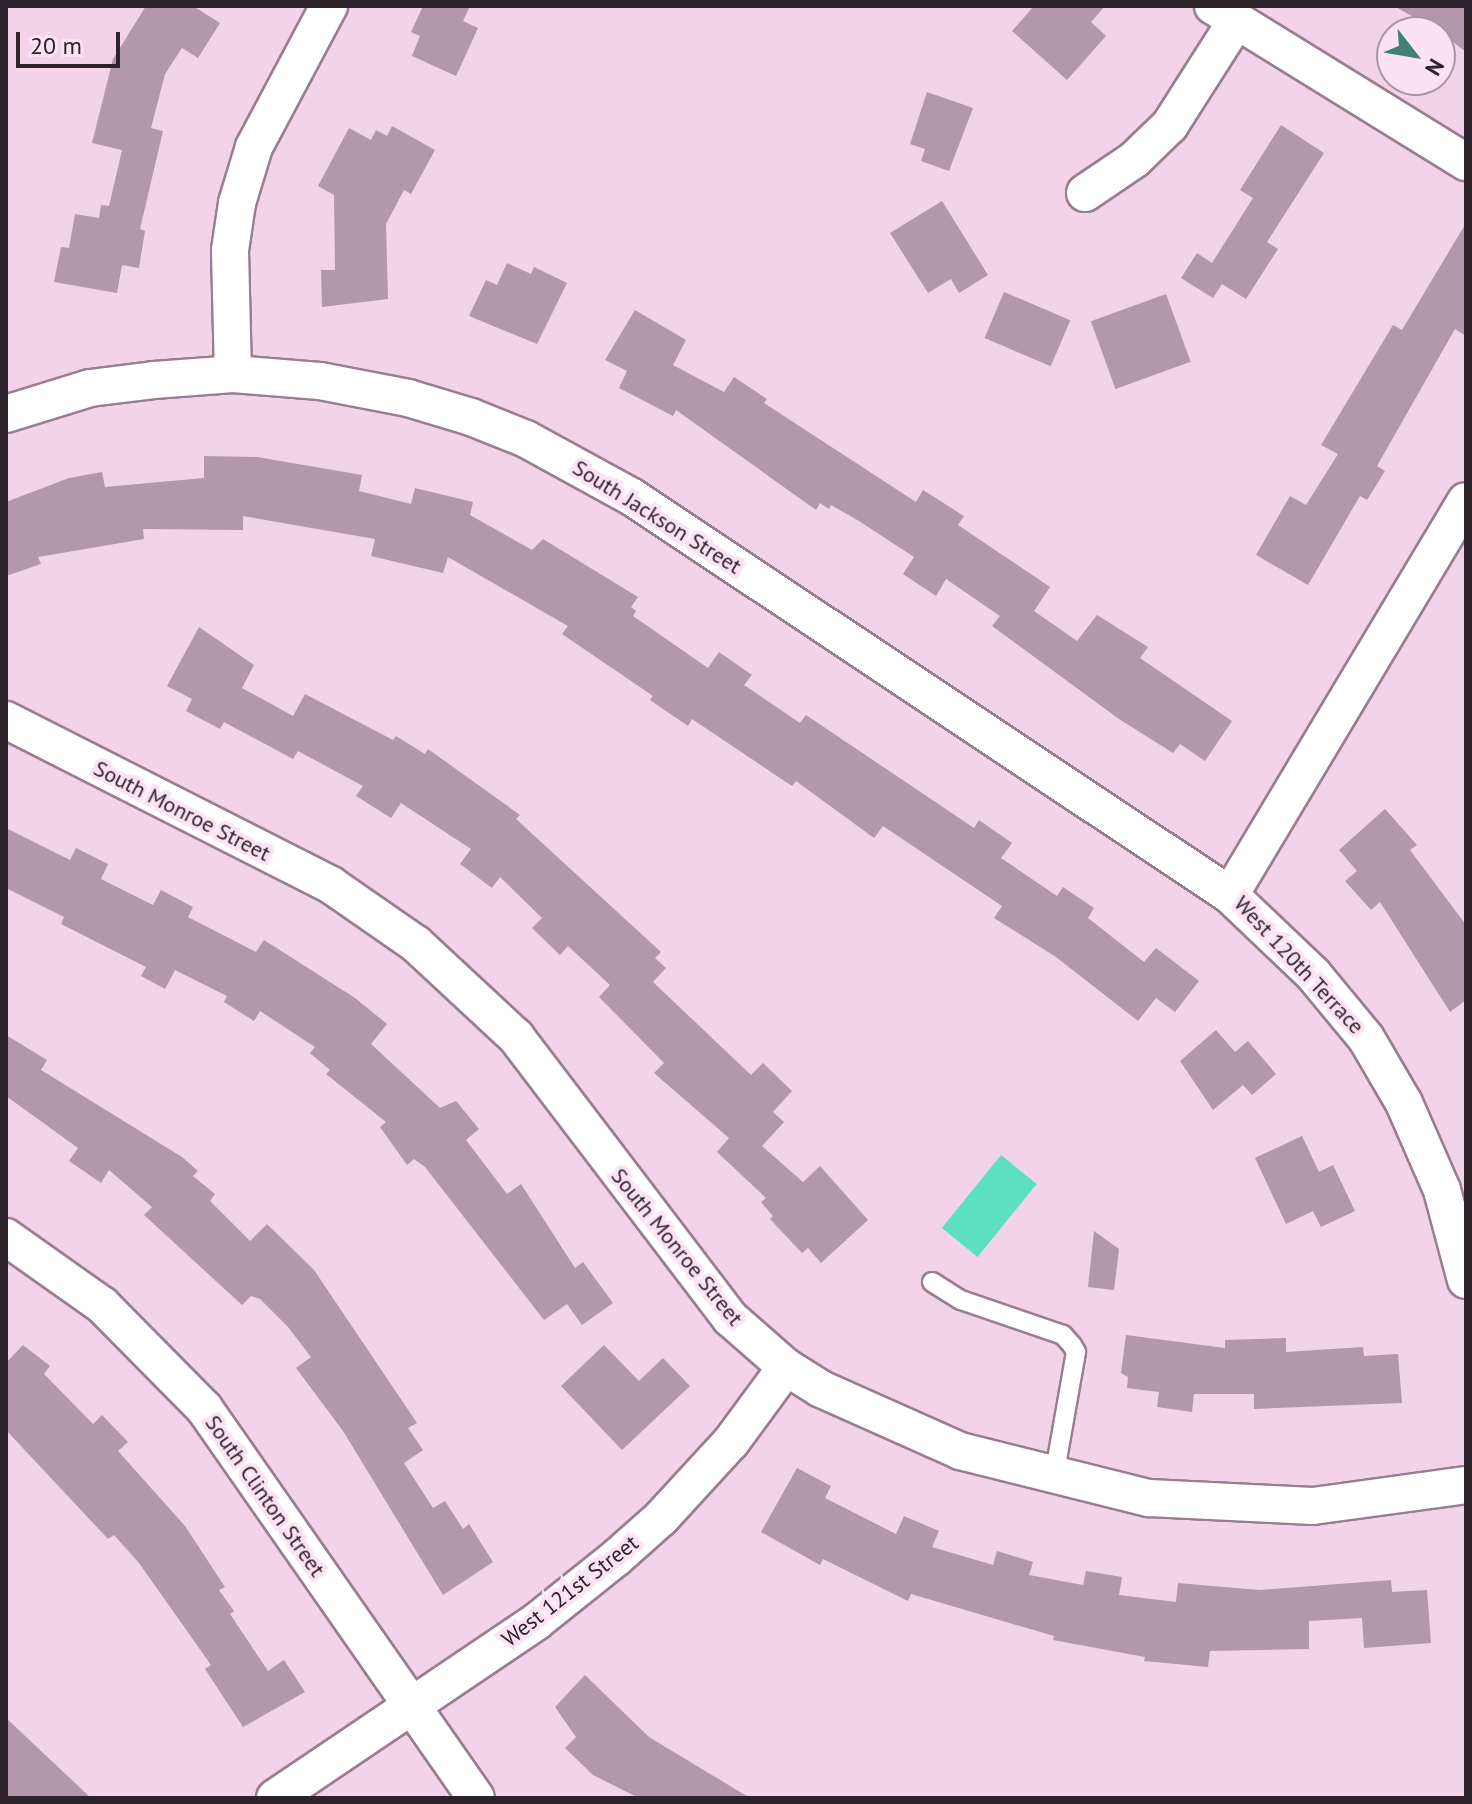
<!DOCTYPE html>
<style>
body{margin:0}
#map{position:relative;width:1472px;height:1804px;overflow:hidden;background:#f2d3e9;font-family:"PT Sans",sans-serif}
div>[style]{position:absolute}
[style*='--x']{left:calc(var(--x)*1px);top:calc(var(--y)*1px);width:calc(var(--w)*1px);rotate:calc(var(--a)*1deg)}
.water>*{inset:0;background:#5de0c1;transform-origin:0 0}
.building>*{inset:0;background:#b397ab;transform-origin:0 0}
.roads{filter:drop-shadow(2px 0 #997d91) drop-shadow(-2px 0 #997d91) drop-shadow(0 2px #997d91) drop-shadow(0 -2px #997d91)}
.lane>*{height:18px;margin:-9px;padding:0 9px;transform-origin:9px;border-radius:9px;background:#fff}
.street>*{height:36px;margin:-18px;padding:0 18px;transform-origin:18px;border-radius:18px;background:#fff}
span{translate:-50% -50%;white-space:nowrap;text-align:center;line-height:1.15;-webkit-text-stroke:8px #fce3f4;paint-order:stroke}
.street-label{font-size:22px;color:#2d222a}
.frame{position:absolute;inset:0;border:8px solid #2d222a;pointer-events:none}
.north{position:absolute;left:1376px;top:16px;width:80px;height:80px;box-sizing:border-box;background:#fce3f4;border:2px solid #a996a3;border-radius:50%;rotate:121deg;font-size:22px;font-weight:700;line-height:32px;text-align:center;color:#2d222a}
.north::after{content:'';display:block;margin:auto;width:28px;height:36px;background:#408170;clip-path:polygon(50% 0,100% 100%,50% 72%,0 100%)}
.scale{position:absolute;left:16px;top:32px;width:104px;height:36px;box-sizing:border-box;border:4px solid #2d222a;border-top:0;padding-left:10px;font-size:24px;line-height:28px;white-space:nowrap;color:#2d222a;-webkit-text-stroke:6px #fce3f4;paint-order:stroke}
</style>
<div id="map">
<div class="water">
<i style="left:1001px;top:1155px;width:46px;height:94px;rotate:39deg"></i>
</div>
<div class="building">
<i style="clip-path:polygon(146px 6px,193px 6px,220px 23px,198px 58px,182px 48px,165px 74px,151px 128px,163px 131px,140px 229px,145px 231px,139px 268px,122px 265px,117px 293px,54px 282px,61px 247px,69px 248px,75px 214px,99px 218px,101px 205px,109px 206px,122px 150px,92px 143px,113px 59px)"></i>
<i style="clip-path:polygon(423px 6px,470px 6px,463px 21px,478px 28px,456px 76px,412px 56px,420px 36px,411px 32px)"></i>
<i style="clip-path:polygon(1034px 6px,1105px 6px,1091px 22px,1106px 36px,1067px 80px,1012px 31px)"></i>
<i style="clip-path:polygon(1394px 6px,1466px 6px,1466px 52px,1440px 32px)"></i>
<i style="clip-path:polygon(927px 92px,973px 108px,949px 171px,921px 161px,925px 149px,910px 144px)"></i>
<i style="clip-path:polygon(1281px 125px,1324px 153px,1267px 242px,1278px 249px,1246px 299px,1222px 284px,1213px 298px,1181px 278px,1197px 253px,1212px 263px,1253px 198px,1240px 190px)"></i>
<i style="clip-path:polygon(392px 126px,435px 150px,411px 194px,404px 190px,386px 224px,388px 299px,322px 307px,321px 270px,335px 270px,334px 195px,318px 186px,349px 128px,371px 140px,376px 130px,387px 136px)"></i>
<i style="clip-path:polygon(942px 201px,988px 275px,959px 293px,951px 279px,928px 293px,890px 233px)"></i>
<i style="clip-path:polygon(1466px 223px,1466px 336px,1455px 329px,1377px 466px,1385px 471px,1367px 500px,1360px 496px,1308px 585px,1256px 555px,1290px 496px,1306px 505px,1338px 454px,1321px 445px,1393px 325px,1402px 330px)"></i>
<i style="clip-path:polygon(507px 263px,531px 274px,534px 267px,567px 283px,537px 344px,469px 316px,486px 280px,497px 285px)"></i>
<i style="left:1004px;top:292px;width:72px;height:50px;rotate:23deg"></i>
<i style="left:1166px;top:294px;width:72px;height:80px;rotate:70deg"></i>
<i style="clip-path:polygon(635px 310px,686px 340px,673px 365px,724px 392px,734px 377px,767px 399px,764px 403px,916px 502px,923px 490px,964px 516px,958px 525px,1050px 587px,1034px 611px,1077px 641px,1097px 615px,1148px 647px,1140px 658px,1232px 721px,1205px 761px,1180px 744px,1173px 753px,1119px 719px,992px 626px,1000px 616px,946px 579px,936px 596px,903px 574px,914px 557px,859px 521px,831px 505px,829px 509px,820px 503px,816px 510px,676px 410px,673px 416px,619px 388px,627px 371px,605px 360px)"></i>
<i style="clip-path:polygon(204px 456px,257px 457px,362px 475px,359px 491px,411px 504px,415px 488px,473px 502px,470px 515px,532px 550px,543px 539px,638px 597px,631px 607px,636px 611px,633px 616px,708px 668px,719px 652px,752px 675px,744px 685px,800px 723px,806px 715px,974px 828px,979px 820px,1012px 843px,1001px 858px,1057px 896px,1063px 887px,1094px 908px,1088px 918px,1144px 962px,1156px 948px,1199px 981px,1175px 1012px,1156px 998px,1138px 1021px,1056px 957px,994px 918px,1002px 906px,883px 826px,874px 838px,796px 781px,792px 786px,692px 719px,688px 726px,650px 700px,653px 696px,562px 634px,568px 626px,448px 557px,443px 573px,371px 556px,375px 539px,243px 516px,243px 530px,143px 529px,144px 539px,38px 557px,41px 564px,6px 576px,6px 502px,69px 478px,102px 472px,105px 487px,204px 478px)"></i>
<i style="clip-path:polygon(199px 627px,254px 665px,242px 688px,293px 716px,305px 694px,393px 740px,396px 736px,425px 754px,428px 749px,520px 815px,516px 819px,661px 952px,655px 958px,666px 968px,653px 982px,751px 1075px,763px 1063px,792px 1091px,773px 1112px,784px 1122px,762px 1146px,803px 1182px,820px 1166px,868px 1220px,821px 1263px,808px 1248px,802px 1253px,770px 1219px,773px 1216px,761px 1202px,766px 1198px,717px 1152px,729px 1138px,654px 1073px,664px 1063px,599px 997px,610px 985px,568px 946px,560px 955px,532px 928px,542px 918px,500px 877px,492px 888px,460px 864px,471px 849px,401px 803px,391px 818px,356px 796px,363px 786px,298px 751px,293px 759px,224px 722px,220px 729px,186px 711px,192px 699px,167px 686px)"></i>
<i style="clip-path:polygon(1385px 809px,1417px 845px,1410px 850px,1466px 925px,1466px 1000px,1450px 1012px,1380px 902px,1371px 910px,1345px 881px,1357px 871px,1339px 850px)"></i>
<i style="clip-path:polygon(6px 828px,70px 860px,76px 848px,108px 864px,101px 879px,153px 905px,161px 890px,193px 907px,188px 917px,256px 952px,264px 940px,355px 998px,387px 1024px,371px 1044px,440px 1108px,456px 1101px,479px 1129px,466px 1140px,507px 1194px,521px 1184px,575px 1268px,583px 1262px,613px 1303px,582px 1325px,567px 1304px,544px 1320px,425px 1167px,414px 1159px,407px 1165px,380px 1127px,386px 1122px,326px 1074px,330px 1070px,310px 1053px,315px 1047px,260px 1011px,254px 1021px,224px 1002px,227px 996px,175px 970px,165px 989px,141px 976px,146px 967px,61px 924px,64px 917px,6px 888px)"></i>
<i style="clip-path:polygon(1216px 1030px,1235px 1052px,1248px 1041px,1276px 1074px,1252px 1095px,1243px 1085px,1213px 1110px,1180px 1061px)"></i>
<i style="clip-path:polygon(6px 1035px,47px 1060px,41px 1070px,182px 1157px,198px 1171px,193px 1176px,215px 1194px,210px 1201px,250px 1241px,267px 1224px,314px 1270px,417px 1423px,408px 1428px,423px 1450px,404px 1463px,433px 1508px,445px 1501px,463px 1529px,469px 1524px,493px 1562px,443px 1595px,343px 1431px,296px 1368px,311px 1357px,288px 1327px,260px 1299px,251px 1296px,242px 1305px,144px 1215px,152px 1207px,109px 1170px,101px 1183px,69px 1161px,78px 1148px,6px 1096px)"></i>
<i style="clip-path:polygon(1302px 1136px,1319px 1172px,1333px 1165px,1355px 1211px,1321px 1227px,1313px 1211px,1286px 1224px,1255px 1158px)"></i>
<i style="clip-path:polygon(1094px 1231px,1119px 1249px,1114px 1290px,1088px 1287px)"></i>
<i style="clip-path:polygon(1126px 1335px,1225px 1348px,1225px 1340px,1286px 1338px,1286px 1352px,1363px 1347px,1364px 1356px,1398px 1354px,1402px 1403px,1254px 1409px,1254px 1394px,1194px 1394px,1192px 1412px,1157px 1407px,1159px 1392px,1127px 1388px,1128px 1377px,1121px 1373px)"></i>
<i style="clip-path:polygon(23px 1345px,50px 1366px,44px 1374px,93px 1424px,102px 1415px,128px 1442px,118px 1451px,185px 1526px,225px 1587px,219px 1590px,234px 1611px,230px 1614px,268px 1671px,284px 1660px,305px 1692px,243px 1727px,205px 1669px,211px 1665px,139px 1563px,114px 1535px,108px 1539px,6px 1430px,6px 1363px)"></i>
<i style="clip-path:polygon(604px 1345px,639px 1381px,663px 1358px,690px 1386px,622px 1450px,561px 1386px)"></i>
<i style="clip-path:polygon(797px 1468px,831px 1486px,825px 1498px,896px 1534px,904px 1516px,939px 1531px,932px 1547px,993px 1565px,997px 1551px,1033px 1562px,1029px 1575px,1083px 1585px,1086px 1571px,1122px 1577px,1119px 1595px,1176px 1602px,1178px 1583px,1259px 1590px,1391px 1580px,1392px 1592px,1427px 1590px,1431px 1643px,1364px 1648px,1362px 1618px,1309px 1621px,1309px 1649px,1210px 1651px,1208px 1667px,1144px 1661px,1145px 1657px,1053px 1640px,1054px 1636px,911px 1594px,908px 1601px,823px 1559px,820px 1565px,761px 1532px)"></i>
<i style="clip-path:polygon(585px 1675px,649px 1737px,750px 1798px,639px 1798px,593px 1775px,565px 1748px,576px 1737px,555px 1707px)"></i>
<i style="clip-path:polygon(6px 1718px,91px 1798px,6px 1798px)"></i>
</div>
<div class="roads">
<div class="lane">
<i style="--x:932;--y:1282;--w:34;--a:32"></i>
<i style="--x:961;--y:1300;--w:108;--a:18.9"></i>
<i style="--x:1063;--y:1335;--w:13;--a:48"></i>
<i style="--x:1072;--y:1345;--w:8;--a:60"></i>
<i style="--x:1076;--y:1352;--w:127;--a:100"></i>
</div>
<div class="street">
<i style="--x:1213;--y:6;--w:297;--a:31.7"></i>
<i style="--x:1085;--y:193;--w:60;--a:-34.2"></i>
<i style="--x:1135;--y:159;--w:49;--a:-44.2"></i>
<i style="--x:1170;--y:125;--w:121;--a:-57.5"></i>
<i style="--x:233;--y:374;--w:124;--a:-91.4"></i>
<i style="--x:230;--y:250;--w:48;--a:-81.5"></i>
<i style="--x:237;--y:203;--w:59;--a:-73.1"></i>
<i style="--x:254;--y:147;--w:160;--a:-62"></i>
<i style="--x:6;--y:414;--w:88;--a:-17.2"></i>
<i style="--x:90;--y:388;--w:64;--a:-7.1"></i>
<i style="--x:154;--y:380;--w:79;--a:-4.3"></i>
<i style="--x:233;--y:374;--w:87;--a:4.6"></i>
<i style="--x:320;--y:381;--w:90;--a:10.9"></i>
<i style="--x:408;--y:398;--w:66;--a:16.8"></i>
<i style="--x:471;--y:417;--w:59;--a:21.8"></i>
<i style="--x:526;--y:439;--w:121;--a:28.7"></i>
<i style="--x:632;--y:497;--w:718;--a:33.65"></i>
<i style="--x:1230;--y:895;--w:115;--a:43.6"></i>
<i style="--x:1313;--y:974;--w:83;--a:50.4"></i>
<i style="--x:1366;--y:1038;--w:75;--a:59.7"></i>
<i style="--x:1404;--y:1103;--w:95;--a:66.4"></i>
<i style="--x:1442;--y:1190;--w:93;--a:75.1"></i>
<i style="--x:6;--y:720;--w:364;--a:26.9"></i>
<i style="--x:331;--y:885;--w:103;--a:34.8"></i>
<i style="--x:416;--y:944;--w:137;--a:42.9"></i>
<i style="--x:516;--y:1037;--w:353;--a:52.7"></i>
<i style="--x:730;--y:1318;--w:74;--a:41.2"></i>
<i style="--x:786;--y:1367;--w:41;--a:32.2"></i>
<i style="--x:821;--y:1389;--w:152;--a:24"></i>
<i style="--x:960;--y:1451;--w:195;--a:14"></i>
<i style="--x:1149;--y:1498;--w:164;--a:2.8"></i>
<i style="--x:1313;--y:1506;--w:154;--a:-7.8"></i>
<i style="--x:1230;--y:895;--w:459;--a:-59.1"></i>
<i style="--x:6;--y:1237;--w:118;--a:35.3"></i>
<i style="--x:102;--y:1305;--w:145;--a:45.3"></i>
<i style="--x:204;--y:1408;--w:475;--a:55.1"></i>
<i style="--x:275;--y:1798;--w:316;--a:-34"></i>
<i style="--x:537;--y:1621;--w:101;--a:-38.6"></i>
<i style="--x:616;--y:1558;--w:60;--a:-41.6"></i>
<i style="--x:661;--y:1518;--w:103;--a:-47.4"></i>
<i style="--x:731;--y:1442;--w:93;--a:-53.7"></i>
</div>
</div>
<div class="street-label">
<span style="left:657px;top:517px;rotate:32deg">South Jackson Street</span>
<span style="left:182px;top:811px;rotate:27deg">South Monroe Street</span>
<span style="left:1299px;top:965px;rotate:47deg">West 120th Terrace</span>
<span style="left:677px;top:1247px;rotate:51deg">South Monroe Street</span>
<span style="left:265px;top:1496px;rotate:55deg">South Clinton Street</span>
<span style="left:570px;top:1591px;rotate:-38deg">West 121st Street</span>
</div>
<div class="frame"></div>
<div class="north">N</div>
<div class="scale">20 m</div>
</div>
